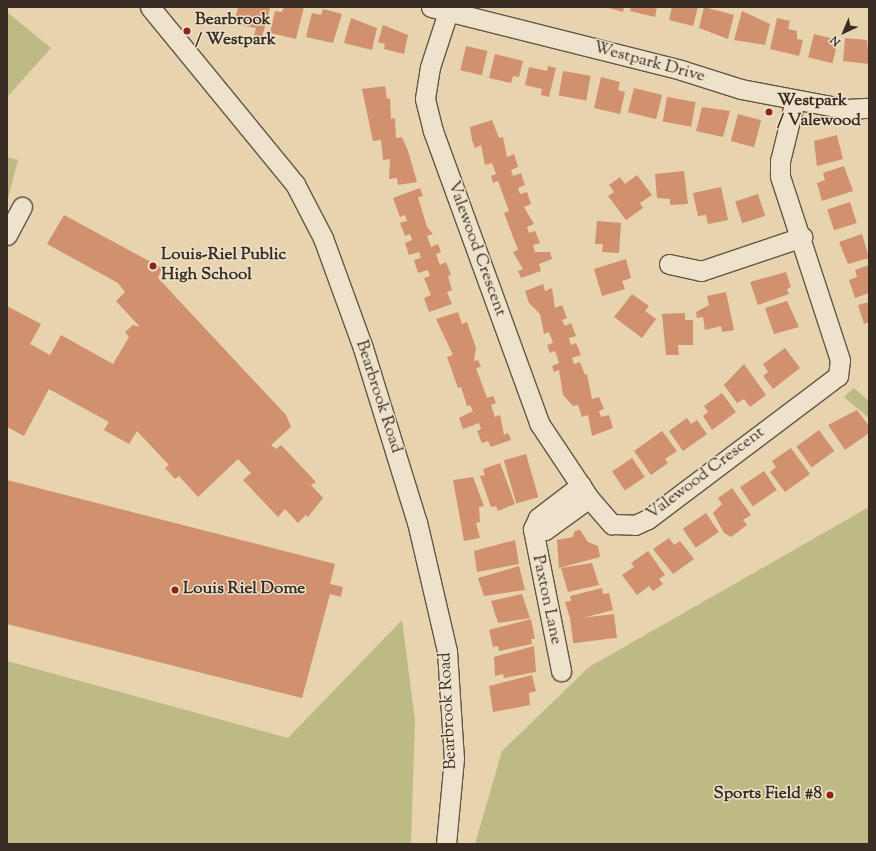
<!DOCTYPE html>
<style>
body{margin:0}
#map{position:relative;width:876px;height:851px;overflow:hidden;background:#e7d3ae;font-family:"Sorts Mill Goudy",serif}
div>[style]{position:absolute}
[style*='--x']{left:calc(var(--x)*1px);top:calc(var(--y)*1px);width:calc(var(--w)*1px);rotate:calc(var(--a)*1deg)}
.green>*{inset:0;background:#bdba85}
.building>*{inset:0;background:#d1906e;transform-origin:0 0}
.roads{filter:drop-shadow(1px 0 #645646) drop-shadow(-1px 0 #645646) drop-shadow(0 1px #645646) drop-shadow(0 -1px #645646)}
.minor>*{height:19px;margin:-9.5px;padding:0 9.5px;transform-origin:9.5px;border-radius:9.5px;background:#efe2ca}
.dots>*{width:11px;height:11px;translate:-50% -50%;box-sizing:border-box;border:2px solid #efe2ca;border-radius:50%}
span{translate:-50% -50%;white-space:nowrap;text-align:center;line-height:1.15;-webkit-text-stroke:3px #efe2ca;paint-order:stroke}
.poi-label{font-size:17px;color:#392c23;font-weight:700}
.left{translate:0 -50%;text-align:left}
.right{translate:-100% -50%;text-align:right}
.street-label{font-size:17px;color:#392c23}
.frame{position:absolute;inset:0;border:8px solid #392c23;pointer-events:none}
.north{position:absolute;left:824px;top:12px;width:40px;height:40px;-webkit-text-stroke:3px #efe2ca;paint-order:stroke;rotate:224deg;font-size:11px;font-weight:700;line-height:16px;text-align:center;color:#392c23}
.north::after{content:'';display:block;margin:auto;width:14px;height:18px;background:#392c23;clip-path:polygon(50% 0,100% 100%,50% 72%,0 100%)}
</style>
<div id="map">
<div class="green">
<i style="clip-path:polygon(7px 12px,51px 48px,8px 96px,7px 96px)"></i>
<i style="clip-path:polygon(7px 157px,18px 160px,7px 202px)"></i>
<i style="clip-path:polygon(854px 388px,869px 401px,869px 418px,844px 397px)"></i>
<i style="clip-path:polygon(869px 507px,869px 844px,475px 844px,502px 751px,589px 667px)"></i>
<i style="clip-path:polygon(402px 620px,415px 720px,411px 844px,7px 844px,7px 661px,288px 738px)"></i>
</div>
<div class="building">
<i style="clip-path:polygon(238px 7px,270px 8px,262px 37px,254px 35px,256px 28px,234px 24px)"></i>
<i style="clip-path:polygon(284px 7px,304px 7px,296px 39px,270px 33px,275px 11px,282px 12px)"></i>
<i style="clip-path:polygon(605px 7px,624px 7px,623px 12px)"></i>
<i style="clip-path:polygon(631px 7px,657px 7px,655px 17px,630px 11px)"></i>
<i style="clip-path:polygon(672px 7px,698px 7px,693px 26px,669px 20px)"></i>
<i style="clip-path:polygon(704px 7px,734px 15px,728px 39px,699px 28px)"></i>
<i style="clip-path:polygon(323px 9px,342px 14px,333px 43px,306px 37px,312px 13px,321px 15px)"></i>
<i style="clip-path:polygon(742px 11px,770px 24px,765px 45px,734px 40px)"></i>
<i style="clip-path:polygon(351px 18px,377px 28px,372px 50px,344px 43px)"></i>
<i style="clip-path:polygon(777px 18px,790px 21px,788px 29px,797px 31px,797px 39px,803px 40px,799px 56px,770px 49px)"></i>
<i style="clip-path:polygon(383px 25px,408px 35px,404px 54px,384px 49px,385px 44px,378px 42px)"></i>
<i style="left:814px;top:34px;width:25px;height:24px;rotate:14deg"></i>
<i style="clip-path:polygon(845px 38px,867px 40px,869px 64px,843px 61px)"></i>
<i style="left:466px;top:46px;width:22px;height:25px;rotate:13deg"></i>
<i style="clip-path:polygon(495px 54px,523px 61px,519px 77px,513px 76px,511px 83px,489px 78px)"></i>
<i style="clip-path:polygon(548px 66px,556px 68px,549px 97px,541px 95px,542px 89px,525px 85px,529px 67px,547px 71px)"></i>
<i style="left:563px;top:71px;width:28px;height:25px;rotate:10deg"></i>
<i style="clip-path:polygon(601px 77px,620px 82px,618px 90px,625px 92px,620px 114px,594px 108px)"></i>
<i style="clip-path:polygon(385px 86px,387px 99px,390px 98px,391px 119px,395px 118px,396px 138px,402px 137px,408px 151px,417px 182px,398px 185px,397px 178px,389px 179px,390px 159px,383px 160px,381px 140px,373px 141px,362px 89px)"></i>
<i style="left:634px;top:88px;width:29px;height:25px;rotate:14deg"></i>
<i style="left:667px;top:97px;width:29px;height:25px;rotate:10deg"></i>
<i style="clip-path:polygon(702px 107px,730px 111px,723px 137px,696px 131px)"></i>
<i style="left:738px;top:114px;width:24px;height:28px;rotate:15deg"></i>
<i style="clip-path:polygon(492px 120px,499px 138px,503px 137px,507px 157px,514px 154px,518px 167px,511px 170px,513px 176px,521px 173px,525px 185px,518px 188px,520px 194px,527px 192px,531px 204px,524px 207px,534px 224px,527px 227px,529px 233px,535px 231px,540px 243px,533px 245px,535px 252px,550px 252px,552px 259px,539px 264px,541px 271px,521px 278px,518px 271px,523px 269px,513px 252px,518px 250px,504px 213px,509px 211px,498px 181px,493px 183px,491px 176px,496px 174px,492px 163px,485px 165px,481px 145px,475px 148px,472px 140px,470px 127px)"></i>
<i style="clip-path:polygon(837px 135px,843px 159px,817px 166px,814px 141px)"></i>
<i style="clip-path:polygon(844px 166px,853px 191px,822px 201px,817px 183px,825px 180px,823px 173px)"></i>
<i style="clip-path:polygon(684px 171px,688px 204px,670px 205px,670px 199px,657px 198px,655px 174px)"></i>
<i style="clip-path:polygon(637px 175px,652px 195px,640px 203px,643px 208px,626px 220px,608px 196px,614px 192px,609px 185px,620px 177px,625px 184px)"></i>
<i style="clip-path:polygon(721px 187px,728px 220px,708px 224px,706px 215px,698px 216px,693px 193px)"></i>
<i style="clip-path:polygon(420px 188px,423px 196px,418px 197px,427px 227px,433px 234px,427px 236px,431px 247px,438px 244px,441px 252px,436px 254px,440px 265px,446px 262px,451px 275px,448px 276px,452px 290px,447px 292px,452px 304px,429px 312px,424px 298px,431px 295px,424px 278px,430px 276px,428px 270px,418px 273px,414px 260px,421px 258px,419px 252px,409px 255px,405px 243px,412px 240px,410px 234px,405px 236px,400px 223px,407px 221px,405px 215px,400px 217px,393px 198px)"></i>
<i style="left:758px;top:194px;width:23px;height:24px;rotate:72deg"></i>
<i style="left:850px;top:202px;width:22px;height:24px;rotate:72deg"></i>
<i style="clip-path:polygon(64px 215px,162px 268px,158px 278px,286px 415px,291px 427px,271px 445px,276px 449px,281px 445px,316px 482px,311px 485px,323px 498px,308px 517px,306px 515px,298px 523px,285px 509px,278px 517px,243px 480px,251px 473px,238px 459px,198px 497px,179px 476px,175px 479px,165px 468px,169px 465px,137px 431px,129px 444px,104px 430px,109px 422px,49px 389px,24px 436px,7px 427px,7px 306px,41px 324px,30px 344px,50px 355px,61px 335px,113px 364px,129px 337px,125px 332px,133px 325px,140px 327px,116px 301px,125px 292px,118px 283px,47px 244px)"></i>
<i style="clip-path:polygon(597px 221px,621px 223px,619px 253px,602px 252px,603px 244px,595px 244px)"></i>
<i style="clip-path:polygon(862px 234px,869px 258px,848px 264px,839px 242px)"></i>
<i style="clip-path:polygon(626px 259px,631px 278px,622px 281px,625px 289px,602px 296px,594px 269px)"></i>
<i style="clip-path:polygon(869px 265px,869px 293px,855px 298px,849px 280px,857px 277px,855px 270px)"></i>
<i style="clip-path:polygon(786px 272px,791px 287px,787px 289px,789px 294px,758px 305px,750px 282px)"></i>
<i style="clip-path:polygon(543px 284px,545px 291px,552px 288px,555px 308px,562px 305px,567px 318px,562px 320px,565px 326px,571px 323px,576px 336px,569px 338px,571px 345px,576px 343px,581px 355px,572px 358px,574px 364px,580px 362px,585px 375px,587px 374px,592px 399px,599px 397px,604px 409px,599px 411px,601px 417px,609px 415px,613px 428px,592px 436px,588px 415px,582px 417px,578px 405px,573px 406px,563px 395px,559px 370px,554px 372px,552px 366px,559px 363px,555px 351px,550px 353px,547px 345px,553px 343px,549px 332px,544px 334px,540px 314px,529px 303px,525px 291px)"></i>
<i style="clip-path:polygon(726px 292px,734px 330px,722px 332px,721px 326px,705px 330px,703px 317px,697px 318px,696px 312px,709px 305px,707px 296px)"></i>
<i style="clip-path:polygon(632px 294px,649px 306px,645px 311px,656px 319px,642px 338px,614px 317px)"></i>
<i style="clip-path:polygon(787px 301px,799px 327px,774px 334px,765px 308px)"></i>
<i style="clip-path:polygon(869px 302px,869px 322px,864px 324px,858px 305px)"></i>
<i style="clip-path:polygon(458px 312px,462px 324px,467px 322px,476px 348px,474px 361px,478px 360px,481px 367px,476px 368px,487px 398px,493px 396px,496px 403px,491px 405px,495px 417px,500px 415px,504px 435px,508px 433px,511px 440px,491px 447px,488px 441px,482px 443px,477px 431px,481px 429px,479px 423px,463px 429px,459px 418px,473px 411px,470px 405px,467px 406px,461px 387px,458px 388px,447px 357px,453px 355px,436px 319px)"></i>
<i style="clip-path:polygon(685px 313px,685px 320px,693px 320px,693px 345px,678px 345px,679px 355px,666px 355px,662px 314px)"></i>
<i style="clip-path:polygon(785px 348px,800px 368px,773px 389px,763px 376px,768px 372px,763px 364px)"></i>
<i style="clip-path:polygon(744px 364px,766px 395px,750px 407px,744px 399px,737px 403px,724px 385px)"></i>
<i style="clip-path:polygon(722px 393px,736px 412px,712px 430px,703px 416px,708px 412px,704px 406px)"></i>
<i style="clip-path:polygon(857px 410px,869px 426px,869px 433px,845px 450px,828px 425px)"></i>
<i style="clip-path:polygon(687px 418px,691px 424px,697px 420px,707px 434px,683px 451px,669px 431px)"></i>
<i style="left:819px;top:430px;width:26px;height:28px;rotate:54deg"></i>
<i style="clip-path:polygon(662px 431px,677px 451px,665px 459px,668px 463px,651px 475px,634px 451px)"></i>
<i style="clip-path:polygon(791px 448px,810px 474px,785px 492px,770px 472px,776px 467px,772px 461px)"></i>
<i style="left:526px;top:454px;width:45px;height:23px;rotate:74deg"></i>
<i style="left:632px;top:458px;width:23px;height:24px;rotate:56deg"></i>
<i style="clip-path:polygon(500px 463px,515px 504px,498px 511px,496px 506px,491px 507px,480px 476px,485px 475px,483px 469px)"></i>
<i style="left:764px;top:471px;width:23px;height:29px;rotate:56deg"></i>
<i style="clip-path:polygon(473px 477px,484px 506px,479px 507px,480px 522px,476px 523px,480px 538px,464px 541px,453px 480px)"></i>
<i style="clip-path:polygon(7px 480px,335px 564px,330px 584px,343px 587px,341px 597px,330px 594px,302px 698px,7px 624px)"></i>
<i style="clip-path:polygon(732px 488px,751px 515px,743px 520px,747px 525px,731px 537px,724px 533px,713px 513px,722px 504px,718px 498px)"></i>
<i style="left:706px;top:513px;width:23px;height:28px;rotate:56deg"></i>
<i style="clip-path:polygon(580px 530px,588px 542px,598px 546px,600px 557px,559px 568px,557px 540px,573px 537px,575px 531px)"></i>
<i style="clip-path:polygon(669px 538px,674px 545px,680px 541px,694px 559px,673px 574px,653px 549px)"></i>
<i style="clip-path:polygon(515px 540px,519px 564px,477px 572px,474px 551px)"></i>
<i style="clip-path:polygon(648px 551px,665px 575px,659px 579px,663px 584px,653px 591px,649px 586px,637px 595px,622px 575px,634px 567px,631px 563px)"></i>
<i style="clip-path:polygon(592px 563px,599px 585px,568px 592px,561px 568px)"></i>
<i style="clip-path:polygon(519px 566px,525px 590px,484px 596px,478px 578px)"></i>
<i style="clip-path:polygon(602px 588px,603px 594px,609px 593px,613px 610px,571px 621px,565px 602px,571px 601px,570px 596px)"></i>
<i style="clip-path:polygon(522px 594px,530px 618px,498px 623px,491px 601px)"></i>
<i style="left:614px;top:614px;width:24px;height:44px;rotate:83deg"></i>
<i style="clip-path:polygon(531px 619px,535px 639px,531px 639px,532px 644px,499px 651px,498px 646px,493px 647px,489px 630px)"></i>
<i style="clip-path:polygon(534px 646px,536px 672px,504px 678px,503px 674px,495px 676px,494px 657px)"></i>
<i style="clip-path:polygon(532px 675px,536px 691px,529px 693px,530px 705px,493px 712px,489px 686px)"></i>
</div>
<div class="roads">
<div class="minor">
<i style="--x:150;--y:7;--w:229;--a:50.7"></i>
<i style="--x:295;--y:184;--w:61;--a:62.6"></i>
<i style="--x:323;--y:238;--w:117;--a:70"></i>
<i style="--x:363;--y:348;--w:182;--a:72.8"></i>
<i style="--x:417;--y:522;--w:132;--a:76.9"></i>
<i style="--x:447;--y:651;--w:107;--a:86.3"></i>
<i style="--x:454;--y:758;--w:86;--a:95.3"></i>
<i style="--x:431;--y:7;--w:258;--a:14.1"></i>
<i style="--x:681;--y:70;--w:63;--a:17.6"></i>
<i style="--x:741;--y:89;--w:108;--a:10.7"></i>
<i style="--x:847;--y:109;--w:22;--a:-3"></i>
<i style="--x:448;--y:12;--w:58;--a:108.1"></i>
<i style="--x:430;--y:67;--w:32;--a:99"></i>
<i style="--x:425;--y:99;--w:33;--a:76"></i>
<i style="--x:433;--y:131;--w:311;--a:70"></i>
<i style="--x:539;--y:423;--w:90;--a:56.3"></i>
<i style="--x:589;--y:498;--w:35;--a:49"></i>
<i style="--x:612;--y:524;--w:23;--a:2"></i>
<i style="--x:635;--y:525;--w:14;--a:-25"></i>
<i style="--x:648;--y:519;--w:238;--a:-37"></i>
<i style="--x:838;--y:376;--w:16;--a:-83"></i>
<i style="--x:840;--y:360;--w:194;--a:-108.1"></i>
<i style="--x:780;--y:176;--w:15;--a:-90"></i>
<i style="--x:780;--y:161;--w:63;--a:-76.2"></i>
<i style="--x:7;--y:235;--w:32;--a:-62"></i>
<i style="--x:669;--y:264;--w:33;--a:12"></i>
<i style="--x:701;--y:271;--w:107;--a:-18.6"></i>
<i style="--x:581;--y:485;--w:54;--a:142.5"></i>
<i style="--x:538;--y:518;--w:12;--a:114"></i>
<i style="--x:533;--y:529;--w:12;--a:5"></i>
<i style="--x:545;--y:530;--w:54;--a:-36"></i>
<i style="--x:533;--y:529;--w:145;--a:78.8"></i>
</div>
</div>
<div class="dots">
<i style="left:187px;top:31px;background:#8f2418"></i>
<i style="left:769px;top:112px;background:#8f2418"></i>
<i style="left:153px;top:266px;background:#8f2418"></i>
<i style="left:175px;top:590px;background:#8f2418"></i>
<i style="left:830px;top:795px;background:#8f2418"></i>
</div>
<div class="poi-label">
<span class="left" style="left:195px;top:31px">Bearbrook<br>/ Westpark</span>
<span class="left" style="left:777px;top:112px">Westpark<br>/ Valewood</span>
<span class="left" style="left:161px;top:266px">Louis-Riel Public<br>High School</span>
<span class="left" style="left:183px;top:590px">Louis Riel Dome</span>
<span class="right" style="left:822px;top:795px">Sports Field #8</span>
</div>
<div class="street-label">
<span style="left:649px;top:63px;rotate:15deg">Westpark Drive</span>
<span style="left:476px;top:249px;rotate:70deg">Valewood Crescent</span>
<span style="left:378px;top:397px;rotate:72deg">Bearbrook Road</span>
<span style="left:706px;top:474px;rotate:-37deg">Valewood Crescent</span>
<span style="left:546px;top:600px;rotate:78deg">Paxton Lane</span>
<span style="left:449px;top:711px;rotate:-93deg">Bearbrook Road</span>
</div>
<div class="frame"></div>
<div class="north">N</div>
</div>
